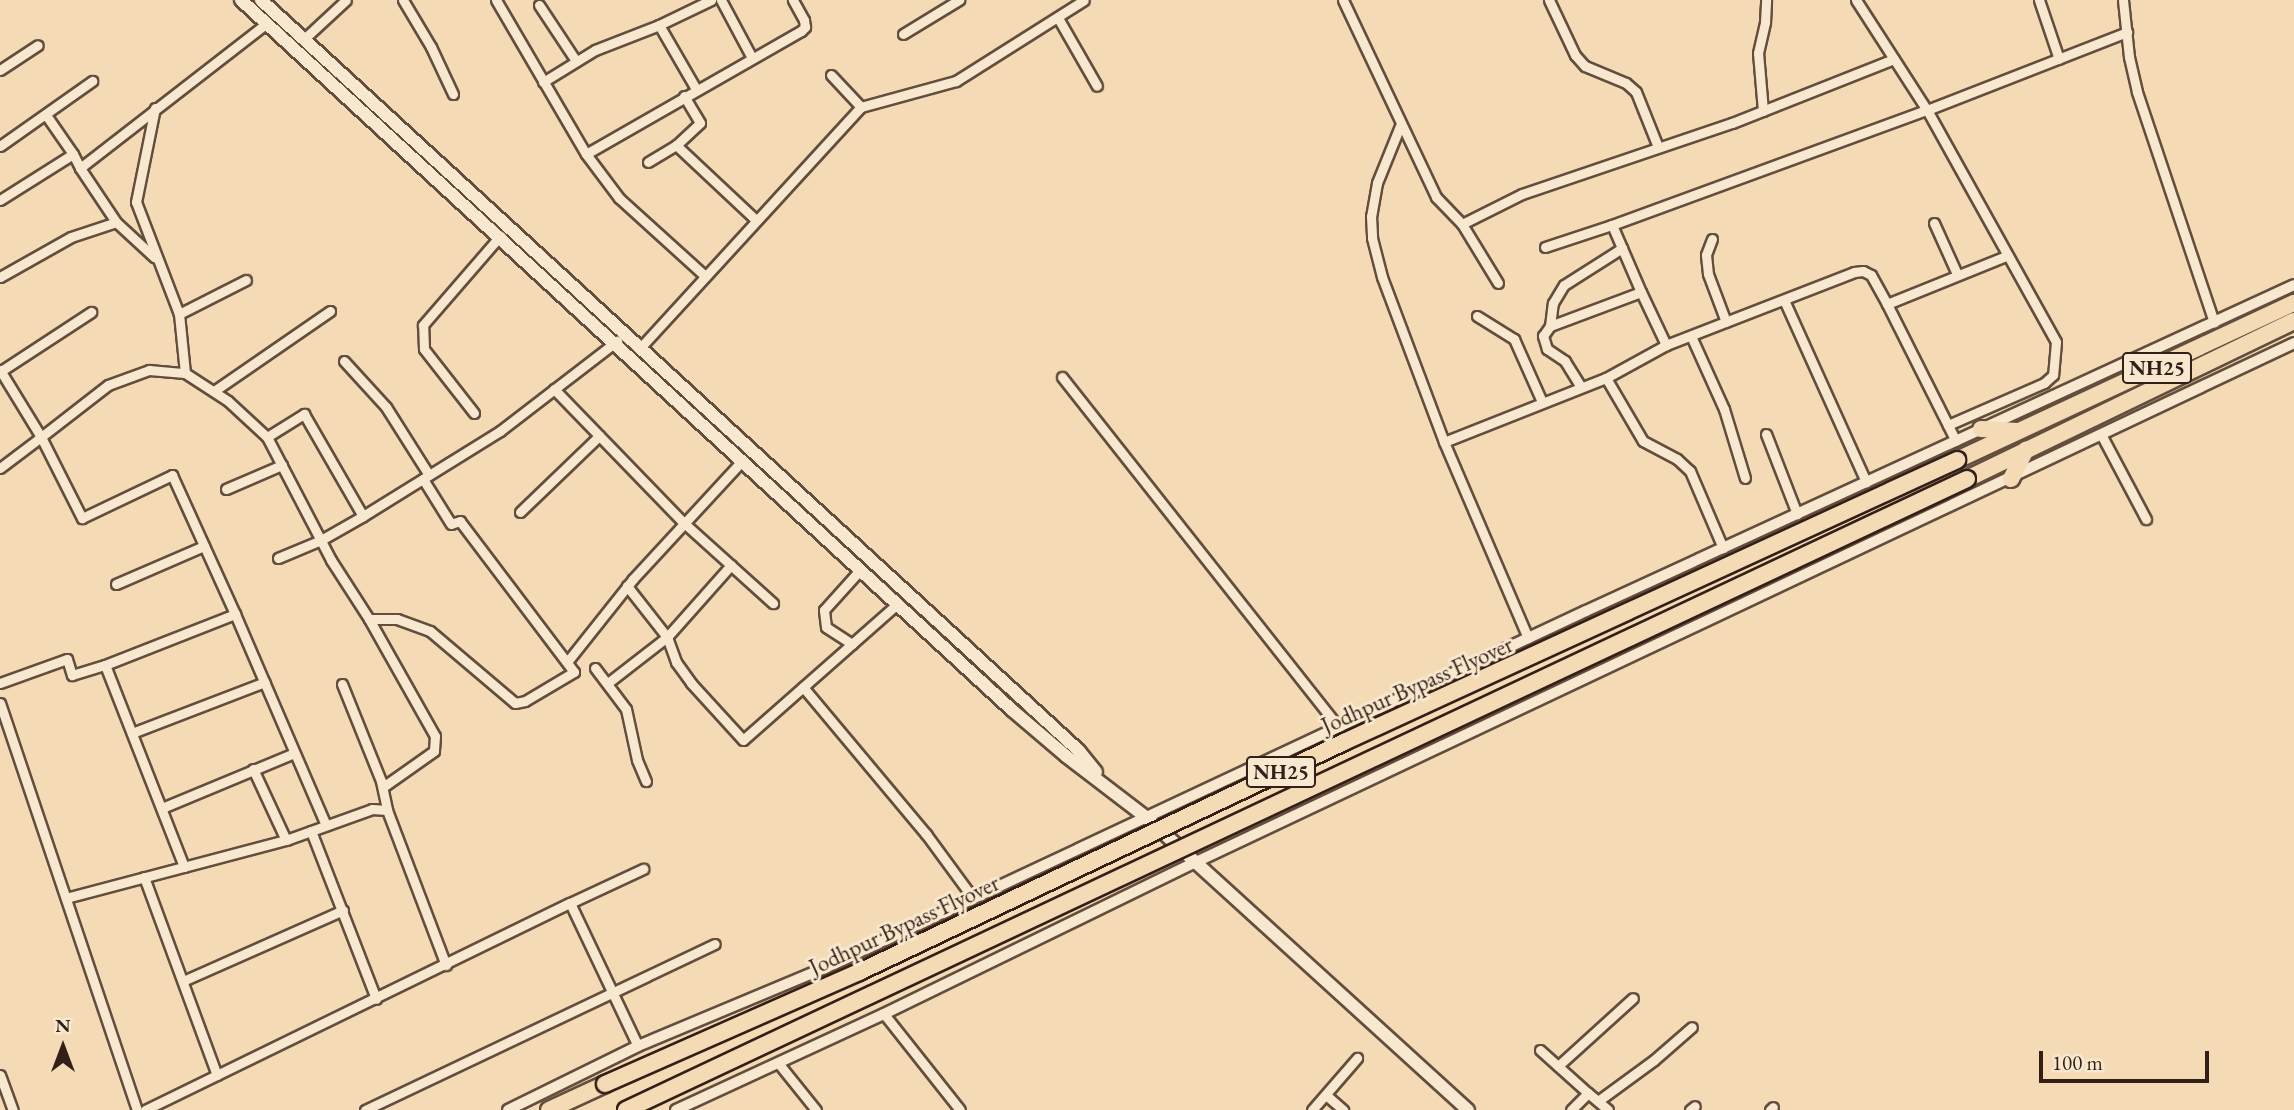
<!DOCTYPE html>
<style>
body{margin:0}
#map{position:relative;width:2294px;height:1110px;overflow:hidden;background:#f4dbb5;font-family:"EB Garamond",serif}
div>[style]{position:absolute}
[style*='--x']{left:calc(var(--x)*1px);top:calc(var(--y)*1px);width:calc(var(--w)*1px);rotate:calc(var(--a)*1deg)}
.roads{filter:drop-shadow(2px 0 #634e3e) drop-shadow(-2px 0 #634e3e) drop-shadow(0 2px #634e3e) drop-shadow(0 -2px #634e3e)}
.minor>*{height:9px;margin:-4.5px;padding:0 4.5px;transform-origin:4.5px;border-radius:4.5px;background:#f8e8cf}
.tertiary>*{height:10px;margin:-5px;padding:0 5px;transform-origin:5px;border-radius:5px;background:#f8e8cf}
.secondary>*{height:12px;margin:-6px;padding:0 6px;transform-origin:6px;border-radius:6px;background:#f8e8cf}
.trunk>*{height:16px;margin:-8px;padding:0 8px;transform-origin:8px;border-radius:8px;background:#f4dbb5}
.bridges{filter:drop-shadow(2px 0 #331f17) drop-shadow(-2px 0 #331f17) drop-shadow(0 2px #331f17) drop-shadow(0 -2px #331f17)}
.trunk-bridge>*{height:16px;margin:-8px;padding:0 8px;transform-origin:8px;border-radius:8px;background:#f4dbb5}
span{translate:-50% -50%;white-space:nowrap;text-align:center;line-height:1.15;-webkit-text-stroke:6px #f8e8cf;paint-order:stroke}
.shield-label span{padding:2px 5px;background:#f8e8cf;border:2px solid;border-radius:5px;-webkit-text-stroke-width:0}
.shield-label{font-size:21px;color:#331f17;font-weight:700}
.street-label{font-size:23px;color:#331f17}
.north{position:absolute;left:28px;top:1012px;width:70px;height:70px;-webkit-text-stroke:5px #f8e8cf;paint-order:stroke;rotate:0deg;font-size:19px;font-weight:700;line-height:28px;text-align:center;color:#331f17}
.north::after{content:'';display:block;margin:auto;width:24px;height:32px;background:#331f17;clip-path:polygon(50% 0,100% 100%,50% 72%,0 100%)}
.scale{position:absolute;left:2039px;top:1051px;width:170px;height:32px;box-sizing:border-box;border:4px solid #331f17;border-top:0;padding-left:9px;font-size:21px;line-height:24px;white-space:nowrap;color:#331f17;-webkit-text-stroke:5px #f8e8cf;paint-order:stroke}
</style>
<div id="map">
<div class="roads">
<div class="minor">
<i style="--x:403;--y:0;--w:55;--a:59.2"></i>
<i style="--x:431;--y:47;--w:52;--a:64.9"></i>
<i style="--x:496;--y:0;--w:178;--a:59.7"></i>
<i style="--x:586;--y:154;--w:248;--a:-29.8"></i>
<i style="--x:801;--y:31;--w:6;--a:-45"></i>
<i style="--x:805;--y:27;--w:7;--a:-98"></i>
<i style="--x:804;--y:20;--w:23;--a:-119"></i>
<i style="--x:721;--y:0;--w:66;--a:61.9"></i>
<i style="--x:1343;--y:0;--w:218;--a:64.7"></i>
<i style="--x:1436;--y:197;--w:37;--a:46"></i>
<i style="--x:1462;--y:224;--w:69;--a:58.6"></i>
<i style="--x:1549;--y:0;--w:61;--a:64.7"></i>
<i style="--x:1575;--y:55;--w:15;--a:48"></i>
<i style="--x:1585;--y:66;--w:44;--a:22.5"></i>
<i style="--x:1626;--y:83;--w:13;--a:42"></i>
<i style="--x:1636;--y:92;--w:59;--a:68.2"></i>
<i style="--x:1856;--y:0;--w:131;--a:57.2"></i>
<i style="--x:1927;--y:110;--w:215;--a:-21.3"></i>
<i style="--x:2039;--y:0;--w:62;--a:71.3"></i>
<i style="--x:2123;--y:0;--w:57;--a:84"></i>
<i style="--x:2129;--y:57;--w:36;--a:77"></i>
<i style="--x:2137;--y:92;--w:243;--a:71.5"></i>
<i style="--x:539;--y:5;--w:67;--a:56.5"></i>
<i style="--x:1058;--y:18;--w:78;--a:60.2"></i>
<i style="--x:903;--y:34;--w:66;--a:-31.3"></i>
<i style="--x:304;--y:39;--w:57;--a:-42.9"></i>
<i style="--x:0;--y:70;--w:45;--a:-33.3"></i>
<i style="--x:831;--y:75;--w:44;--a:46.8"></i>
<i style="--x:543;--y:82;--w:61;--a:-31.6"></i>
<i style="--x:595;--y:50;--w:69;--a:-21.3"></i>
<i style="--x:696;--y:89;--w:74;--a:-120"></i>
<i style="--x:659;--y:25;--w:58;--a:-25.7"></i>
<i style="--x:684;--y:96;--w:31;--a:59"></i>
<i style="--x:700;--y:123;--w:33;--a:137"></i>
<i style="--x:676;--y:145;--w:110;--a:43.2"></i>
<i style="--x:1763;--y:111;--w:58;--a:-94.9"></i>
<i style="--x:1758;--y:53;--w:32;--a:-77"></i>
<i style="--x:1765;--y:22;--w:22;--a:-87"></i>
<i style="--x:1400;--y:126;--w:61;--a:112"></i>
<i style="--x:1377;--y:183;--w:34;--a:100"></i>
<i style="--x:1371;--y:216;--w:22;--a:87"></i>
<i style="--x:1372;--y:238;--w:40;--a:75.6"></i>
<i style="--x:1382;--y:277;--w:176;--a:69.4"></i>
<i style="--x:0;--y:146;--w:113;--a:-35.2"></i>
<i style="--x:73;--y:154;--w:16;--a:63"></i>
<i style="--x:80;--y:168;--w:237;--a:-37.8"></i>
<i style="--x:586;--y:154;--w:55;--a:53.1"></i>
<i style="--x:619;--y:198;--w:116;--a:42.2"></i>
<i style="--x:648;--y:162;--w:33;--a:-31"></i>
<i style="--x:80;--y:168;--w:65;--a:56.3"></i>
<i style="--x:116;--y:222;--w:52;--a:42.6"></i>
<i style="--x:0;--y:200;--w:86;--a:-32.2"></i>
<i style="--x:73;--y:154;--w:47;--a:-124.7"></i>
<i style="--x:1934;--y:223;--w:56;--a:65.7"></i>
<i style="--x:1462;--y:224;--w:67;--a:-26.6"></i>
<i style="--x:1522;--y:194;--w:222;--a:-18.7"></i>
<i style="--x:1732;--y:123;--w:174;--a:-21.6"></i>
<i style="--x:1712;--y:239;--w:17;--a:111"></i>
<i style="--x:1706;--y:255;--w:19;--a:84"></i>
<i style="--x:1708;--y:274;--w:51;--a:69.4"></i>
<i style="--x:1545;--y:247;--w:71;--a:-18.2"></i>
<i style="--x:0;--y:277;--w:81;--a:-29.4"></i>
<i style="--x:71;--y:237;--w:47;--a:-18.4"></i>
<i style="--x:1641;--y:292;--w:59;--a:64.7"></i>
<i style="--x:1784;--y:300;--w:200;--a:65.7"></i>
<i style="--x:1887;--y:304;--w:128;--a:-22"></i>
<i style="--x:179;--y:314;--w:75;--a:-26.9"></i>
<i style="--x:1477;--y:316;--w:44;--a:31.9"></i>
<i style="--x:1514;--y:339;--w:69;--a:66"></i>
<i style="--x:1550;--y:326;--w:23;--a:-83"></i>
<i style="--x:1553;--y:303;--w:21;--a:-59"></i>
<i style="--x:1564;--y:285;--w:69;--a:-32.5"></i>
<i style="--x:1691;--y:336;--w:80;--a:65.7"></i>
<i style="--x:1724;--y:409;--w:72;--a:73.1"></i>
<i style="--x:640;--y:348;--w:327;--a:-47.5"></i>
<i style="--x:861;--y:107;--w:98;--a:-15.3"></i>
<i style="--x:956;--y:81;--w:151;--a:-32.3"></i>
<i style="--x:344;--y:361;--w:62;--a:47.6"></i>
<i style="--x:386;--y:407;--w:80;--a:57.7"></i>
<i style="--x:0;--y:370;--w:79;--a:58.5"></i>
<i style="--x:41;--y:437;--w:85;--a:-37.8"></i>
<i style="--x:108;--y:385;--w:44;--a:-20.1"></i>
<i style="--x:149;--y:370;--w:36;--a:5"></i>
<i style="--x:185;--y:373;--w:59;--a:-95.8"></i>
<i style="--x:179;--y:314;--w:120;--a:-111"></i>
<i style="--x:136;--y:202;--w:96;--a:-78.6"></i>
<i style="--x:1;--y:371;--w:108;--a:-33.2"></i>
<i style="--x:185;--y:373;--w:51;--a:33.1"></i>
<i style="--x:228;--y:401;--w:53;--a:42.7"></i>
<i style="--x:267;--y:437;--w:139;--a:62.5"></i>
<i style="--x:331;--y:560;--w:70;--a:57.2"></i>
<i style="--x:369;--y:619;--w:134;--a:60.6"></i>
<i style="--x:435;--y:736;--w:15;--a:94"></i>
<i style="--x:434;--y:751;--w:62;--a:144.8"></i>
<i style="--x:1062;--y:377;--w:447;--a:51.7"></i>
<i style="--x:1606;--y:378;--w:73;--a:59.6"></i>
<i style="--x:1643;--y:441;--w:38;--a:28"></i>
<i style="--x:1677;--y:459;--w:18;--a:43"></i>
<i style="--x:1690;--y:471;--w:84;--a:66.8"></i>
<i style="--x:1581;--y:387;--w:31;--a:-122"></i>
<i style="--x:1565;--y:361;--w:22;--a:-146"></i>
<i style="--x:1547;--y:349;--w:14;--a:-107"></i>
<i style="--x:1543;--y:336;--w:12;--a:-55"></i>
<i style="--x:1550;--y:326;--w:97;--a:-20.5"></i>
<i style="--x:1641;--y:292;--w:73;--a:-113.4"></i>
<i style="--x:1612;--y:225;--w:335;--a:-20.1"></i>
<i style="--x:1927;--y:110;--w:265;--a:60.9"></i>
<i style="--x:2056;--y:342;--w:33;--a:95"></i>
<i style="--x:2053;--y:375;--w:12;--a:138"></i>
<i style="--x:2044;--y:383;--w:105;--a:156.4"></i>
<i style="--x:554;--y:389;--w:187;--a:45.9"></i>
<i style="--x:684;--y:523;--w:120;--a:42"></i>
<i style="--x:214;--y:391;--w:141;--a:-34.6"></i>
<i style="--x:474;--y:413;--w:81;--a:-128"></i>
<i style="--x:424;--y:349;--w:24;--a:-92"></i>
<i style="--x:423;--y:325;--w:118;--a:-49.1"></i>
<i style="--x:1766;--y:434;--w:86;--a:68.8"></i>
<i style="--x:2102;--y:436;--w:94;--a:62.1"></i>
<i style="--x:267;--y:437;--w:44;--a:-31.9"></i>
<i style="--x:304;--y:414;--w:118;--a:60"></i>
<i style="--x:0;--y:468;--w:51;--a:-37.1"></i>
<i style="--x:41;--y:437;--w:91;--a:63.2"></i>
<i style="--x:82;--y:518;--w:100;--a:-25.5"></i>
<i style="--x:172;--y:475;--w:153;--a:65.6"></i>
<i style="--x:226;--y:489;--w:61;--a:-23.2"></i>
<i style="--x:520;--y:512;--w:110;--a:-43.9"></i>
<i style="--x:278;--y:558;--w:47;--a:-22.7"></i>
<i style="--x:321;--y:540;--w:48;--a:-29.7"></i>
<i style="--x:363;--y:516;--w:161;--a:-31.8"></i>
<i style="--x:500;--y:431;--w:148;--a:-37.6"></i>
<i style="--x:731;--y:565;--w:96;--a:131.6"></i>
<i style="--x:667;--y:637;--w:27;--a:70"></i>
<i style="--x:676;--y:662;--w:26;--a:54"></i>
<i style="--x:691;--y:683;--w:77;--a:47.6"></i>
<i style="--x:743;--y:740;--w:205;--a:-41.4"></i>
<i style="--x:116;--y:584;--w:96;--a:-23.4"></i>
<i style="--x:369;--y:619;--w:28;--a:0"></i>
<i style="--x:397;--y:619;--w:35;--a:20"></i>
<i style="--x:430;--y:631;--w:111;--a:40.3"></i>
<i style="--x:515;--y:703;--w:10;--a:-11"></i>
<i style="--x:525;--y:701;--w:57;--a:-30.6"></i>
<i style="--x:574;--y:672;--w:189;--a:-127.1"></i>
<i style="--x:460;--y:521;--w:9;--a:162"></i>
<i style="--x:451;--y:524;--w:53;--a:-121.9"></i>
<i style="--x:1528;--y:638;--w:213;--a:-113.2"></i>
<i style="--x:1444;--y:442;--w:174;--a:-21.6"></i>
<i style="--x:1606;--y:378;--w:68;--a:-28.8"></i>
<i style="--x:1666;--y:345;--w:202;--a:-21.2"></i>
<i style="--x:1854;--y:272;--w:9;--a:-6"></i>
<i style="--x:1863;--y:271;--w:9;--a:27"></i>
<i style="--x:1871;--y:275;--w:33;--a:61"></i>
<i style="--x:1887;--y:304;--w:153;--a:63.3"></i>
<i style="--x:852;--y:644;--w:31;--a:-147"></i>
<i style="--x:826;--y:627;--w:17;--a:-97"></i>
<i style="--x:824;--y:610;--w:54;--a:-48"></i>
<i style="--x:567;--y:662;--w:106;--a:-51.5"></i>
<i style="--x:633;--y:579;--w:161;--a:-47.3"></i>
<i style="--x:105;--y:665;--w:140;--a:-21.4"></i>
<i style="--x:235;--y:614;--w:230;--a:66.7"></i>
<i style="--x:595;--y:668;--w:51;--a:52.9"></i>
<i style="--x:626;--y:709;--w:52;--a:77.8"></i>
<i style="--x:637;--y:760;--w:23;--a:67"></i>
<i style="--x:609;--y:682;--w:73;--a:-37.8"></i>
<i style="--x:667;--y:637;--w:65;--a:-128.1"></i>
<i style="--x:0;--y:683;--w:71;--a:-19.7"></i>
<i style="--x:67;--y:659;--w:17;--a:73"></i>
<i style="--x:72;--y:675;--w:34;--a:-17"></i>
<i style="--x:105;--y:665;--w:217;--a:68.6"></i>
<i style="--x:342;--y:684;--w:105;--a:68.1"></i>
<i style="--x:381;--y:781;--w:30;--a:78"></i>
<i style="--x:803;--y:687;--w:192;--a:50.1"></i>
<i style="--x:926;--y:834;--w:79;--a:53.7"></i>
<i style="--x:0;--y:703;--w:429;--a:71.4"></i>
<i style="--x:132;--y:733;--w:142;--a:-21"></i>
<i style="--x:253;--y:769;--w:78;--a:65.1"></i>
<i style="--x:162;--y:808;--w:143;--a:-22.6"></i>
<i style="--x:311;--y:831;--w:180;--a:68.8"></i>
<i style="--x:144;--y:877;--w:211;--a:69.8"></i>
<i style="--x:66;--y:898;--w:228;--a:-14.8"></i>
<i style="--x:286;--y:840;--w:91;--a:-19.8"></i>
<i style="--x:372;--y:809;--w:15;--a:4"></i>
<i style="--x:387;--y:810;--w:166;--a:69.2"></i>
<i style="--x:570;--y:903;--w:81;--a:-25"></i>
<i style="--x:183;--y:981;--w:175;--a:-23.9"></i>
<i style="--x:884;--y:1014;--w:122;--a:51.6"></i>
<i style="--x:1540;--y:1050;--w:64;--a:41.9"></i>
<i style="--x:1588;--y:1093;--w:24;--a:135"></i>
<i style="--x:779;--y:1064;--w:59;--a:51.2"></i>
<i style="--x:1558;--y:1066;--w:101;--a:-42.2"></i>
<i style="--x:0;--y:1075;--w:37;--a:70"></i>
<i style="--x:1588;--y:1093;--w:26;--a:40"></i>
<i style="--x:1326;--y:1095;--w:23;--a:41"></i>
<i style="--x:1598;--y:1101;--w:69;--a:-36.2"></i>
<i style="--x:1654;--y:1060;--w:50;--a:-41"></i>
<i style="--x:145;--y:1110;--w:473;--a:-26"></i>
<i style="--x:570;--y:903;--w:158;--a:64.6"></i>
<i style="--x:365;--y:1110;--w:387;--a:-25.4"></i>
<i style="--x:1312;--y:1110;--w:69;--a:-49.1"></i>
<i style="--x:1690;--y:1110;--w:6;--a:-39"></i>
<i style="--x:1770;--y:1110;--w:4;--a:-45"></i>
</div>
<div class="tertiary">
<i style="--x:508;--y:1110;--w:145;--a:-26.2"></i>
<i style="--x:638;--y:1046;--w:205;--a:-22.7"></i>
<i style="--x:827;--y:967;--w:838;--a:-25.13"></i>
<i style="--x:1586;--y:611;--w:779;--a:-24.72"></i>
<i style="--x:676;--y:1110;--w:229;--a:-24.8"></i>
<i style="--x:884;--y:1014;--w:345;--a:-26"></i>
<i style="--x:1194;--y:863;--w:1217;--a:-25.3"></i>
</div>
<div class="secondary">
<i style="--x:241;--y:0;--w:1048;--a:42.64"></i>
<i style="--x:1012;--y:710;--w:71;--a:40.4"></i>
<i style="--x:1066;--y:756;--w:102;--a:37.4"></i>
<i style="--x:1147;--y:818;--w:434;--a:42.3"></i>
<i style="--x:261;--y:0;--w:1110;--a:42.55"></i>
<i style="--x:1079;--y:751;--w:27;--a:51"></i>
</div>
<div class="trunk">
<i style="--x:1981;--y:429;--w:36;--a:3"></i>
<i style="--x:1957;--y:460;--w:372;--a:-25"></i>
<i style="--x:1967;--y:479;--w:363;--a:-25.8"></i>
<i style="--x:2011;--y:479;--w:33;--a:-63"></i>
<i style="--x:549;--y:1110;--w:62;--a:-24.9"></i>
</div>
</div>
<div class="bridges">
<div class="trunk-bridge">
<i style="--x:605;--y:1084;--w:278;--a:-23.8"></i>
<i style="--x:859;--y:972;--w:537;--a:-25.37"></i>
<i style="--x:1344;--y:742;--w:675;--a:-24.7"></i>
<i style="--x:626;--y:1110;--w:1482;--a:-25.2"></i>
</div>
</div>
<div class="shield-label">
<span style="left:2157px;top:368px">NH25</span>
<span style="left:1281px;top:772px">NH25</span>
</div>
<div class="street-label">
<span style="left:1417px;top:685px;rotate:-24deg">Jodhpur Bypass Flyover</span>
<span style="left:904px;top:925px;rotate:-25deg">Jodhpur Bypass Flyover</span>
</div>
<div class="north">N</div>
<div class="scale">100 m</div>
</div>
